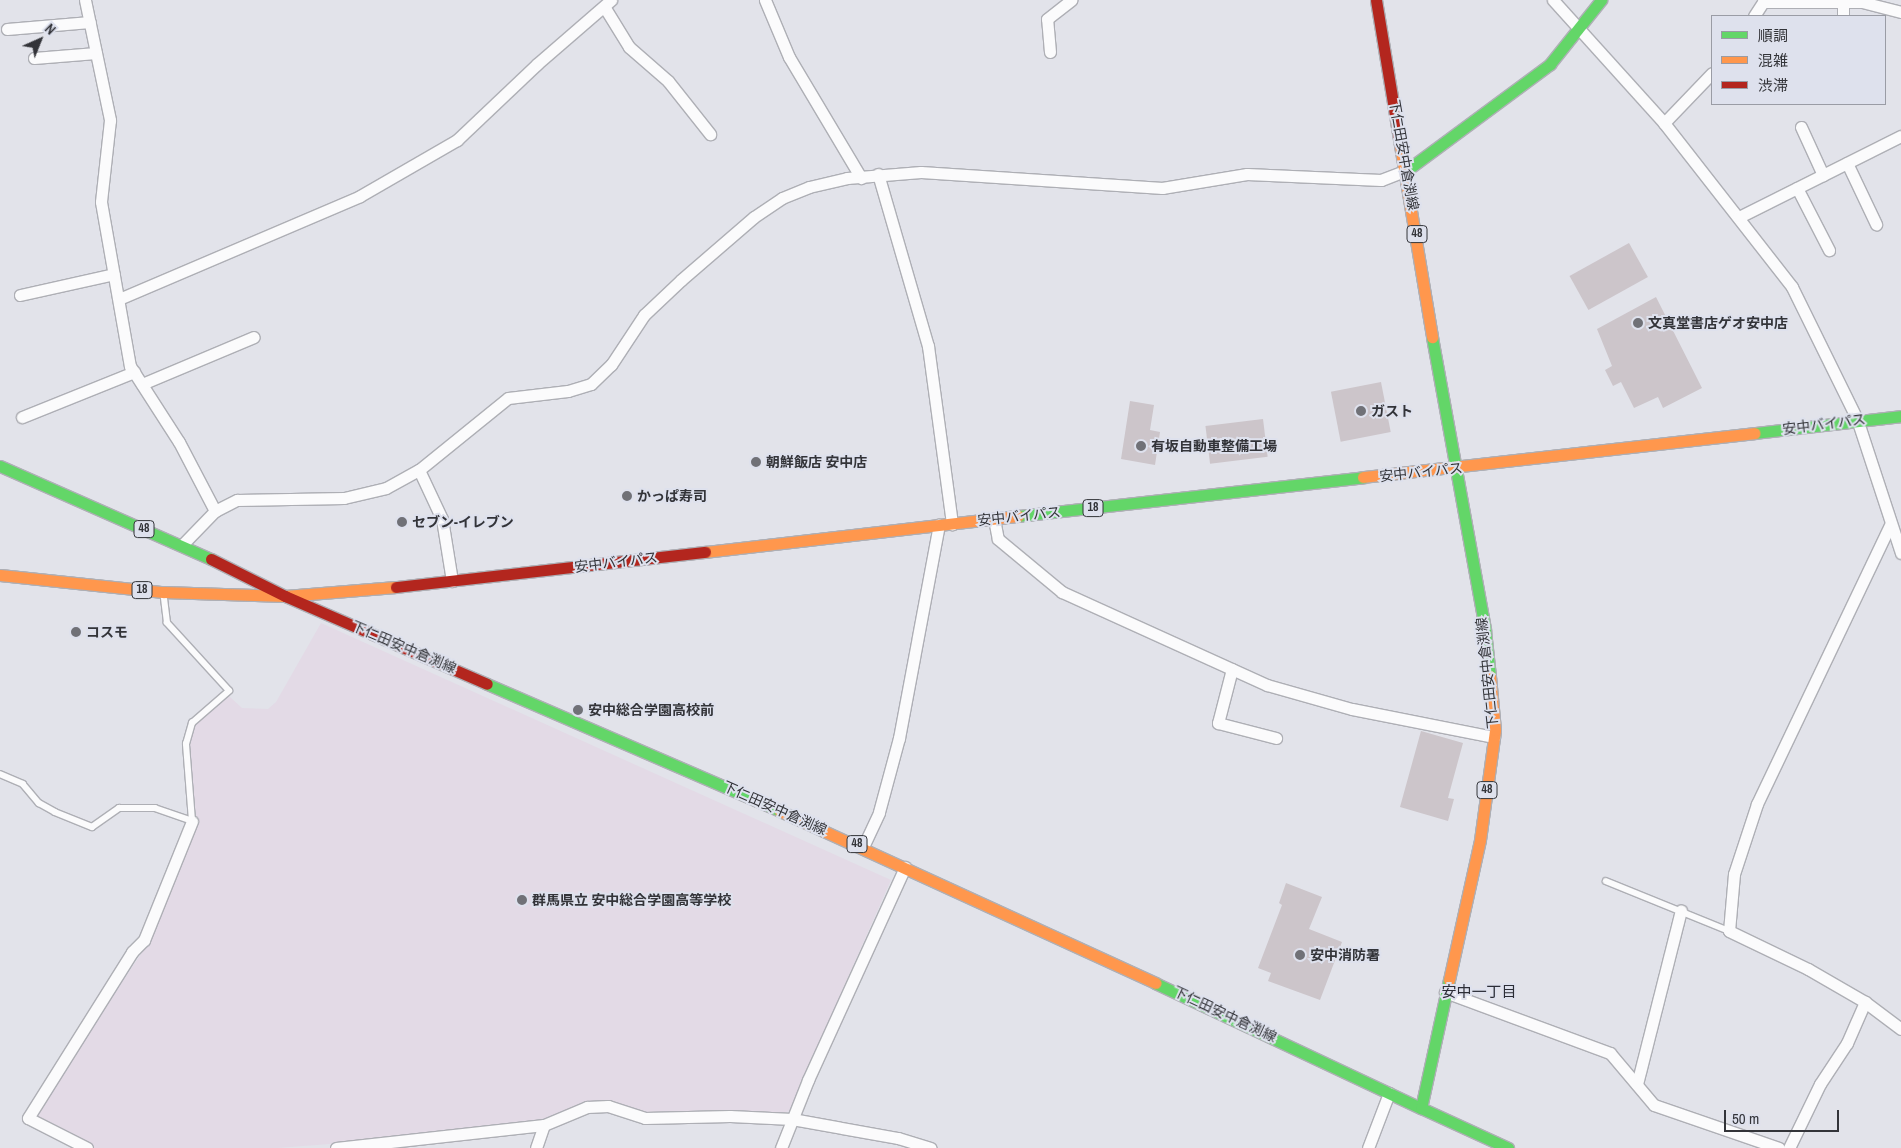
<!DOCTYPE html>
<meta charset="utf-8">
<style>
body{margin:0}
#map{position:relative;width:1901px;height:1148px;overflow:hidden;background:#e2e3ea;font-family:"Archivo Narrow","Noto Sans JP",sans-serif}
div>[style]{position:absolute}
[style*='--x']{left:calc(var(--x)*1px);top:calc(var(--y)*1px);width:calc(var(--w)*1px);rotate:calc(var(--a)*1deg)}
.education>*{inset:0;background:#e3dae6}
.building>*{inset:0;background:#ccc5ca;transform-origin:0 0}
.roads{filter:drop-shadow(1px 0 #aeafb5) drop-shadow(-1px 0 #aeafb5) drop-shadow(0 1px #aeafb5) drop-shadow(0 -1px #aeafb5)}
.lane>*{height:5.5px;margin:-2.75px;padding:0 2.75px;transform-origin:2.75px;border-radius:2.75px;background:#fbfbfc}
.street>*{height:11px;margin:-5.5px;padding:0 5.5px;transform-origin:5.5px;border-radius:5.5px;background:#fbfbfc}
.fast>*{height:11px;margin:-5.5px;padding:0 5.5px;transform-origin:5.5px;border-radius:5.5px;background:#63d668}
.slow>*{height:11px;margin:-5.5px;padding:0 5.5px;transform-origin:5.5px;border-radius:5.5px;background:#ff974d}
.jam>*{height:11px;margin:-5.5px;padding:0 5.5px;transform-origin:5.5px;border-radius:5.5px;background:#b3261e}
.dots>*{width:14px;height:14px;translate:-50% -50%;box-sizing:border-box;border:2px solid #dee1ed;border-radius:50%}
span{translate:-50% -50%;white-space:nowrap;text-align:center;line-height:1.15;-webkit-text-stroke:4px #dee1ed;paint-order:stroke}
.shield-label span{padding:1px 4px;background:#dee1ed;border:1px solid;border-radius:4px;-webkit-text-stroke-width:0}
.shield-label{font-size:12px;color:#333439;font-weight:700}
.street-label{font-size:14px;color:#333439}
.poi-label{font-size:14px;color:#333439;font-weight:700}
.left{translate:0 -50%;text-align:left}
.neighbourhood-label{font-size:15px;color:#2b2d36}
.legend{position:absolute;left:1711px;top:15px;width:175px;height:90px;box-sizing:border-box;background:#dee1ed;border:1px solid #9a9ca5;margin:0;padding:6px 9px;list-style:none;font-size:15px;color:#333439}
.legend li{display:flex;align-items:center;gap:10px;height:25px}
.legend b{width:25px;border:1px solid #9a9ca5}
.north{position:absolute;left:15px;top:15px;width:50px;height:50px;-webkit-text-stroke:4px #dee1ed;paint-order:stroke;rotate:44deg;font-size:14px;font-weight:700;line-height:20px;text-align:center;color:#333439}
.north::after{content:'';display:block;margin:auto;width:18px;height:22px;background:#333439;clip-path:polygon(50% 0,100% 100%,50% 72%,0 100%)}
.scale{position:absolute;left:1724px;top:1110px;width:115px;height:22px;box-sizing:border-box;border:2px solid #333439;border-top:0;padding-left:6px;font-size:15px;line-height:18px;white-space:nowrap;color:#333439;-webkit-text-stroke:4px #dee1ed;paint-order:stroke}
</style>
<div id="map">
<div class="education">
<i style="clip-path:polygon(321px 623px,891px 880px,789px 1111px,781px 1114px,731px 1110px,647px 1112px,610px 1101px,541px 1120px,418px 1137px,278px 1148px,94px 1148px,38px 1119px,37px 1110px,153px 936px,154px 920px,196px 820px,189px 746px,192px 723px,229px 696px,242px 708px,268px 709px,276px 702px)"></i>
</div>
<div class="building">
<i style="left:1629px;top:243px;width:39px;height:68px;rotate:61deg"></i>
<i style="clip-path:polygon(1656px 297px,1702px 388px,1663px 408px,1658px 397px,1634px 408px,1621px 382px,1613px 386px,1605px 370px,1612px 366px,1597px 329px)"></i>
<i style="left:1381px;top:382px;width:51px;height:51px;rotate:79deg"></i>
<i style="clip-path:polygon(1130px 401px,1154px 405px,1150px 430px,1160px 432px,1155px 465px,1121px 459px)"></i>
<i style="left:1263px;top:419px;width:38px;height:58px;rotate:83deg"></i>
<i style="clip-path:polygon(1421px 731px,1463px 743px,1448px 798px,1454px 799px,1448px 821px,1400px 807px)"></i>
<i style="clip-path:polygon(1286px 883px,1322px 897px,1309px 929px,1342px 942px,1320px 1000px,1268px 981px,1271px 973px,1258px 968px,1282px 905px,1279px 903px)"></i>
</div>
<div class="roads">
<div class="lane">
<i style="--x:0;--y:774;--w:25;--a:23"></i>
<i style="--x:23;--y:784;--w:25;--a:50"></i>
<i style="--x:39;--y:803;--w:18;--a:29"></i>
<i style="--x:55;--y:812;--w:40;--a:22"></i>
<i style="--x:92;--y:827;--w:33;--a:-35"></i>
<i style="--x:119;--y:808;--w:36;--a:0"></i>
<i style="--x:155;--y:808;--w:39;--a:19"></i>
<i style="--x:192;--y:821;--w:77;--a:-94.5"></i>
<i style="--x:186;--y:744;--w:22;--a:-74"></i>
<i style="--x:192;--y:723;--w:49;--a:-40.9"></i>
<i style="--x:229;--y:691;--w:92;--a:-132.4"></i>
<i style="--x:167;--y:623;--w:26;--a:-97"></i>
<i style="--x:1606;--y:881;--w:133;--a:22.1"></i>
</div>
<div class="street">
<i style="--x:85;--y:0;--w:123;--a:78.2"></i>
<i style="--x:110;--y:120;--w:82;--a:96.3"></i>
<i style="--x:101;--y:202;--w:167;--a:80"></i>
<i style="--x:130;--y:366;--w:90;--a:57.2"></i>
<i style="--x:179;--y:442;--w:78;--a:62.4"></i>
<i style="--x:765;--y:0;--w:62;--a:67.2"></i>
<i style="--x:789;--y:57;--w:141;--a:59.2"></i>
<i style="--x:1553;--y:0;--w:166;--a:47.9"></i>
<i style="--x:1664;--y:123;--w:208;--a:52"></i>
<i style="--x:1792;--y:287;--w:147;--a:63.8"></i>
<i style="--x:1857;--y:419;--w:141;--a:71.8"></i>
<i style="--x:605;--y:8;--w:46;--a:58.4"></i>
<i style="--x:629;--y:47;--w:52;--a:41.1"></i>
<i style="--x:668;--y:81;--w:68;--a:51.6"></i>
<i style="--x:1754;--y:16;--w:17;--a:-57"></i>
<i style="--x:1763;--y:2;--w:99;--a:0"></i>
<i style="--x:1862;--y:2;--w:40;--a:14.4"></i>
<i style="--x:1843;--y:16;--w:14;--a:-90"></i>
<i style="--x:7;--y:29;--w:83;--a:-4.8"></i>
<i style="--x:1050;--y:52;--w:33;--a:-95"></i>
<i style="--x:1047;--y:19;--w:31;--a:-38"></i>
<i style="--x:34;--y:58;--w:62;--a:-4.6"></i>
<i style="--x:1664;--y:123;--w:69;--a:-46.2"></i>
<i style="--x:1801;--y:127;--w:53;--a:65.4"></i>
<i style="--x:1847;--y:163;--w:68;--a:64.6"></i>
<i style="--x:878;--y:174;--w:179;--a:73.8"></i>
<i style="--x:928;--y:346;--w:180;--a:82.3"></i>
<i style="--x:1797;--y:188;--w:70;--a:62.7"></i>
<i style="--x:1739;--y:217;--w:181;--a:-26.6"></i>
<i style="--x:20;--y:295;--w:96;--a:-12.6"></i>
<i style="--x:119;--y:299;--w:262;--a:-23.1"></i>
<i style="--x:360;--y:196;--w:112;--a:-30"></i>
<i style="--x:457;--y:140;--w:110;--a:-43.5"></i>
<i style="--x:537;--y:64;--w:98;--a:-40.9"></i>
<i style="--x:142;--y:384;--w:121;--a:-22.8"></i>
<i style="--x:22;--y:417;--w:121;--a:-21.9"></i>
<i style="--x:419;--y:470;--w:54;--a:64.9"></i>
<i style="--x:442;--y:519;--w:63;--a:80.8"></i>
<i style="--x:994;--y:519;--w:20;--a:79"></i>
<i style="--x:998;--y:539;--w:83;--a:39.6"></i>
<i style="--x:1062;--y:592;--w:225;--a:24.4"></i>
<i style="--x:1267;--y:685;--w:88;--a:15.8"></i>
<i style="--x:1352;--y:709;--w:145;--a:11.2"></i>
<i style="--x:1890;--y:525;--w:309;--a:115.5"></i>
<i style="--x:1757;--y:804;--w:74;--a:108.2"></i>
<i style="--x:1734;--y:874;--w:57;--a:95"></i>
<i style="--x:1729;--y:931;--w:88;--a:25.7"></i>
<i style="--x:1808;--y:969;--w:66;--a:30.1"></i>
<i style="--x:1865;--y:1002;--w:45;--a:36.9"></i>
<i style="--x:182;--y:545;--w:47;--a:-45.9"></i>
<i style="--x:215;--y:511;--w:25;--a:-27"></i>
<i style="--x:237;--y:500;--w:107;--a:-1.1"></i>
<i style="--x:344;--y:498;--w:43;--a:-13.4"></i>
<i style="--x:386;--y:488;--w:38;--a:-29"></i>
<i style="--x:419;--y:470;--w:114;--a:-39"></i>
<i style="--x:508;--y:398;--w:60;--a:-6.7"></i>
<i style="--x:568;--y:391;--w:24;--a:-17"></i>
<i style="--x:591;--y:384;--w:28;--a:-44"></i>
<i style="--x:611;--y:365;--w:60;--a:-56.6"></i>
<i style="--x:644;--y:315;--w:51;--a:-43.4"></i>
<i style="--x:681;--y:280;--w:96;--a:-40.8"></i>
<i style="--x:754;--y:217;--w:34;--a:-34"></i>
<i style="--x:782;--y:198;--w:29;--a:-22"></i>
<i style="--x:809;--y:187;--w:39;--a:-13"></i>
<i style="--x:847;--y:178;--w:74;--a:-4.6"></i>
<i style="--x:921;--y:172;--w:242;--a:3.8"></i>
<i style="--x:1162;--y:188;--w:86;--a:-9.4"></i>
<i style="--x:1247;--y:174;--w:134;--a:2.6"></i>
<i style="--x:1381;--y:180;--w:28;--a:-21"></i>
<i style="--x:1232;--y:669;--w:56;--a:104.5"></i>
<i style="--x:1218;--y:723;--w:60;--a:14.5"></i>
<i style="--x:863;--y:847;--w:38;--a:-65"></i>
<i style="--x:879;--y:812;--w:77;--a:-74.9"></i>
<i style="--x:899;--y:738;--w:217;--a:-79.4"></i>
<i style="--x:1445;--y:992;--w:176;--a:20.3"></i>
<i style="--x:1610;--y:1053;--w:68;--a:49.8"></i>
<i style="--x:1654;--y:1105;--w:132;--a:19"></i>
<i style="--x:1637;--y:1084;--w:179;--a:-75.8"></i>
<i style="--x:87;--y:1148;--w:66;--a:-153"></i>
<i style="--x:28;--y:1118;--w:196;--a:-57.9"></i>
<i style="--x:132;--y:952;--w:17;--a:-45"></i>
<i style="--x:144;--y:940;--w:128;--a:-68"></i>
<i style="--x:336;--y:1148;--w:209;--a:-6.3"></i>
<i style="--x:544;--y:1125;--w:47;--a:-22.7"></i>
<i style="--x:587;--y:1107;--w:21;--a:-3"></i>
<i style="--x:608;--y:1106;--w:39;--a:18"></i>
<i style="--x:645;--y:1118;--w:85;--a:-1.3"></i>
<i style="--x:730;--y:1116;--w:62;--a:2.8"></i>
<i style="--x:792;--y:1119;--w:108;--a:10.2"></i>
<i style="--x:898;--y:1138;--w:34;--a:17"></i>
<i style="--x:536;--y:1148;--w:24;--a:-71"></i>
<i style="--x:781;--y:1148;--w:73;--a:-68.3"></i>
<i style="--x:808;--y:1080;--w:234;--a:-65.5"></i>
<i style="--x:1368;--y:1148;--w:59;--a:-69.1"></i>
<i style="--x:1789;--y:1148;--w:71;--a:-64.2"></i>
<i style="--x:1820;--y:1084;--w:49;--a:-56.6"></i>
<i style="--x:1847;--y:1043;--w:45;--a:-66.3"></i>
</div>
<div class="fast">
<i style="--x:1407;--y:170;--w:178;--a:-36.5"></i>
<i style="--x:1550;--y:64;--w:82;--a:-51.4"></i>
<i style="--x:1432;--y:337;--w:298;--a:79.7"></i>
<i style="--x:1485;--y:630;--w:46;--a:83.8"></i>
<i style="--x:1755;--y:433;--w:147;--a:-6.6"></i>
<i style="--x:0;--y:466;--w:231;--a:23.8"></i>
<i style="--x:1018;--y:516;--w:347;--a:-6.4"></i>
<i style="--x:487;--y:684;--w:319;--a:23.4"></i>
<i style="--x:1155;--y:983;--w:294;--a:25.2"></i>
<i style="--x:1421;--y:1108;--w:131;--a:-77.7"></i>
<i style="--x:1421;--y:1108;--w:96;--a:24.7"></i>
</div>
<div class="slow">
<i style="--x:1400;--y:145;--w:195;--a:80.5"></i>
<i style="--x:1363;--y:477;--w:394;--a:-6.4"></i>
<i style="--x:705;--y:552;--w:315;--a:-6.6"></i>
<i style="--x:0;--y:575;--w:164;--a:6"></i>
<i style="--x:163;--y:592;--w:122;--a:1.9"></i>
<i style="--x:285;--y:596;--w:111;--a:-4.6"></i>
<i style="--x:780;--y:811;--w:413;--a:24.6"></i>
<i style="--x:1449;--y:980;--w:143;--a:-77.5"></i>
<i style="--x:1480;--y:840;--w:111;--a:-82.2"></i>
<i style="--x:1495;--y:730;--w:54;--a:-95.3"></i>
</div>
<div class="jam">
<i style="--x:1376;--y:0;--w:147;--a:80.6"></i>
<i style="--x:211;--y:559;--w:83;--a:26.6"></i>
<i style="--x:285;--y:596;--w:220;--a:23.5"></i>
<i style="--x:396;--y:587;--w:311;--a:-6.5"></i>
</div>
</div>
<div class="dots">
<i style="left:1638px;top:323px;background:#707177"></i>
<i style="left:1361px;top:411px;background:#707177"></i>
<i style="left:1141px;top:446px;background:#707177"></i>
<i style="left:756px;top:462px;background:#707177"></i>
<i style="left:627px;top:496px;background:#707177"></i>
<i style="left:402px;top:522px;background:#707177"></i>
<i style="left:76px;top:632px;background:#707177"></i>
<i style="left:578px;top:710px;background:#707177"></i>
<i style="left:522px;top:900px;background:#707177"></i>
<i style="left:1300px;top:955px;background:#707177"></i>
</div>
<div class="shield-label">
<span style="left:1417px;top:234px">48</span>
<span style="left:1093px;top:508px">18</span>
<span style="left:144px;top:529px">48</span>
<span style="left:142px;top:590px">18</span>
<span style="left:1487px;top:790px">48</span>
<span style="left:857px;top:844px">48</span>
</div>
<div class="street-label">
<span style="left:1404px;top:155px;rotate:80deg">下仁田安中倉渕線</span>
<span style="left:1824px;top:424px;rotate:-7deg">安中バイパス</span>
<span style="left:1421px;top:472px;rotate:-6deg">安中バイパス</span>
<span style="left:1019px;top:516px;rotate:-6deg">安中バイパス</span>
<span style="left:616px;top:562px;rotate:-7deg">安中バイパス</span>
<span style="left:404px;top:647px;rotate:23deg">下仁田安中倉渕線</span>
<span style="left:1487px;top:673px;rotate:-96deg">下仁田安中倉渕線</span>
<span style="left:775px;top:808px;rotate:24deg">下仁田安中倉渕線</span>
<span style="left:1225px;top:1014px;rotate:25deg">下仁田安中倉渕線</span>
</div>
<div class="poi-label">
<span class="left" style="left:1648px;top:323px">文真堂書店ゲオ安中店</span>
<span class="left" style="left:1371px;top:411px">ガスト</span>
<span class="left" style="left:1151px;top:446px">有坂自動車整備工場</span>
<span class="left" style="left:766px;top:462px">朝鮮飯店 安中店</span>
<span class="left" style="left:637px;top:496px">かっぱ寿司</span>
<span class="left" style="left:412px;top:522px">セブン-イレブン</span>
<span class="left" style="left:86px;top:632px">コスモ</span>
<span class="left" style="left:588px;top:710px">安中総合学園高校前</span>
<span class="left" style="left:532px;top:900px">群馬県立 安中総合学園高等学校</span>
<span class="left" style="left:1310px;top:955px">安中消防署</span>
</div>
<div class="neighbourhood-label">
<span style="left:1479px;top:992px">安中一丁目</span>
</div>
<ul class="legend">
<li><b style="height:6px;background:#63d668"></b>順調</li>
<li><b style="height:6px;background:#ff974d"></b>混雑</li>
<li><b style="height:6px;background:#b3261e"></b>渋滞</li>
</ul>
<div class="north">N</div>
<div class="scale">50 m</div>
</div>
